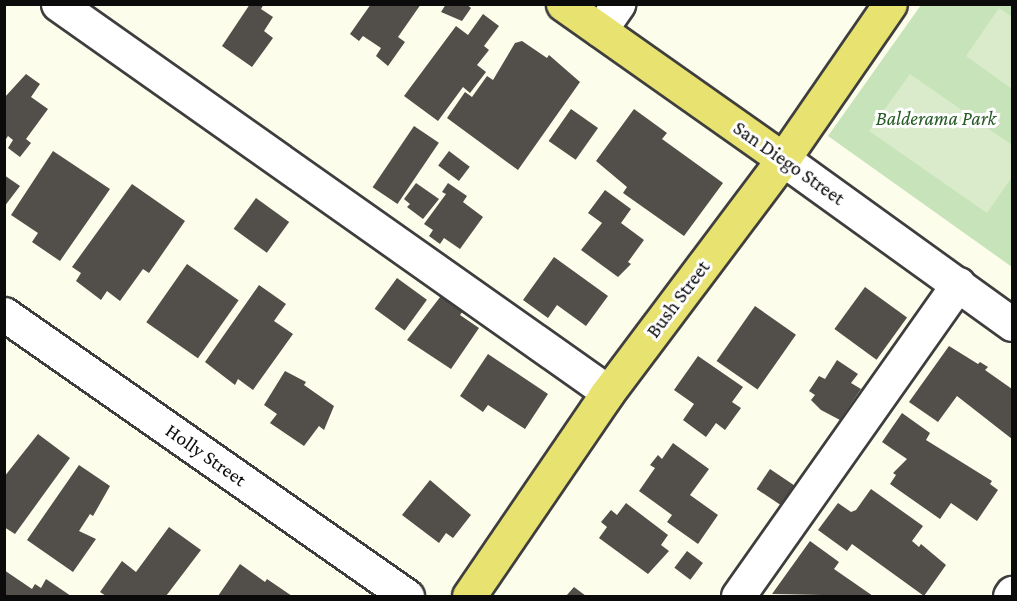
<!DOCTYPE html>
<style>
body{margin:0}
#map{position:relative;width:1017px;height:601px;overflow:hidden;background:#fdfdeb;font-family:"Crimson Pro",serif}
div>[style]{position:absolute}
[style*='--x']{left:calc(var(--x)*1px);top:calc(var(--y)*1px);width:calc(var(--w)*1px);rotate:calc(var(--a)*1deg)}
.green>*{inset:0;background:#c7e3b9}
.pitch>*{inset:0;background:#d9ebca}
.building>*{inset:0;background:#524e49;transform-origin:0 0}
.roads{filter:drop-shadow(2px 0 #3e3e3e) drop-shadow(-2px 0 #3e3e3e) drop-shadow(0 2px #3e3e3e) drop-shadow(0 -2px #3e3e3e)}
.minor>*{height:33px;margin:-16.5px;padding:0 16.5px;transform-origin:16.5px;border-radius:16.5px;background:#fff}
.major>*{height:33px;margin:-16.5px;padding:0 16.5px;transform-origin:16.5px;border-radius:16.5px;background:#e8e270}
span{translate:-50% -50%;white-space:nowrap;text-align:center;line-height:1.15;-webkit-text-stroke:6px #fff;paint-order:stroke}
.park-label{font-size:20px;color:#245a24;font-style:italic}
.street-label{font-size:20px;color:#0b0b0b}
.frame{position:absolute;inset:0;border:6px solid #0b0b0b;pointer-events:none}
</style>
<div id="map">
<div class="green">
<i style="clip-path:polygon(921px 5px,1012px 5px,1012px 267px,828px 136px)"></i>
</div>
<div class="pitch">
<i style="clip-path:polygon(999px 8px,1012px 17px,1012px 89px,966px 56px)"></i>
<i style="clip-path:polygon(910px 74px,1012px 145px,1012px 177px,987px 213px,869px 131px)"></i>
</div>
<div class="building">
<i style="clip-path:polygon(250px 4px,264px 4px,261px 9px,273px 17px,264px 31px,273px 38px,252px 67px,222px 46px)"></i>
<i style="clip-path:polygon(371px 4px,421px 4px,398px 37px,405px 42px,388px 66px,376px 56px,381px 48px,363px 36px,359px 41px,350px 34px)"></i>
<i style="clip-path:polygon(446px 4px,466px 4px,471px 8px,462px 21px,441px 12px)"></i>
<i style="clip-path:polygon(483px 14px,499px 26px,484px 46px,489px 50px,477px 65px,486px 72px,470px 93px,463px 87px,438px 121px,404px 96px,456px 26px,468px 35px)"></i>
<i style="clip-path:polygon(522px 41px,547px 58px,549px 55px,580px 82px,518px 170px,447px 118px,465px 92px,472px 97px,487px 76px,493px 80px,515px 43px)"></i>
<i style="clip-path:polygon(26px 74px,40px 84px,31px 97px,48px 109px,26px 139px,31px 143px,20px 157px,8px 148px,13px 140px,8px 136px,4px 142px,4px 98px)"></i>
<i style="left:571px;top:109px;width:33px;height:39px;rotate:35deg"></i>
<i style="clip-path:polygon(634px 109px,667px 133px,662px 139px,723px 183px,684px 236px,623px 193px,627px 187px,596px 161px)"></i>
<i style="left:414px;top:126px;width:30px;height:74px;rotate:34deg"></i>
<i style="clip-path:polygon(53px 151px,110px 189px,60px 261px,32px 242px,38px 233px,11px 215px)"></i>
<i style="left:449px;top:151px;width:26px;height:18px;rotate:37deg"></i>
<i style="clip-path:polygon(4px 175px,20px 186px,4px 207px)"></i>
<i style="clip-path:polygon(416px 183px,439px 199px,423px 219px,407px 207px,410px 204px,404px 199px)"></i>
<i style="clip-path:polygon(448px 183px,467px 196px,463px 202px,483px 217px,460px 249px,444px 238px,440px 244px,429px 236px,433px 230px,424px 224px,446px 194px,442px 192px)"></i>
<i style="clip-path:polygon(132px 184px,185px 221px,149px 273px,143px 269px,120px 301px,107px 291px,101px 300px,76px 281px,81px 273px,72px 267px)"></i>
<i style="clip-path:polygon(605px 190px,631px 209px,621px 223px,644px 240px,628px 262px,631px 264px,618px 277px,581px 250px,602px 223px,588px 213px)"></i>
<i style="left:256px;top:198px;width:41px;height:38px;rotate:36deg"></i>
<i style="clip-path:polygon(554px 257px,608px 296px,586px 326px,557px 305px,548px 318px,523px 300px)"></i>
<i style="left:187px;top:264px;width:63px;height:71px;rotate:35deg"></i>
<i style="left:397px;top:278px;width:37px;height:38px;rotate:36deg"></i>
<i style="clip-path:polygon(259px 285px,286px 304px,274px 321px,293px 334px,253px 390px,238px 379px,235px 385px,205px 362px)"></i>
<i style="left:865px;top:287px;width:52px;height:52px;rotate:36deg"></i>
<i style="clip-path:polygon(444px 292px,466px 307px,460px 315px,479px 328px,451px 369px,407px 340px)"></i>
<i style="left:755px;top:306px;width:50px;height:67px;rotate:35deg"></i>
<i style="clip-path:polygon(949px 346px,978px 364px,980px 362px,988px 367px,985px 370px,1012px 389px,1012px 439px,957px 396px,938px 422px,909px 402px)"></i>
<i style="clip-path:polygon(488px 354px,548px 394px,525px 429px,488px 405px,483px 412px,460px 396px)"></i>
<i style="clip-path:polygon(698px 356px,743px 387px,732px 402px,741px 408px,725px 430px,716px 423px,706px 437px,683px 420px,694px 404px,674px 390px)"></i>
<i style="clip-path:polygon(837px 360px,858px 374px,851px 383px,861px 389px,840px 420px,821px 410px,811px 400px,815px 395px,809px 391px,819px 376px,825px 379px)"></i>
<i style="clip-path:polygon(285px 371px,306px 382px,304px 385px,334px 406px,324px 430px,319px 426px,304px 446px,270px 423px,277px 414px,264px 405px)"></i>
<i style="clip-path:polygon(902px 413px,930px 433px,926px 440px,992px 481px,990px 484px,998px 490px,977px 521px,951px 503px,940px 519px,890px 484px,896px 475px,893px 473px,907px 459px,882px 442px)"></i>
<i style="clip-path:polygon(38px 434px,70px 458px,15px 534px,4px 527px,4px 477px)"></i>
<i style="clip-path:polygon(673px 443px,709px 469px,690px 495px,718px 515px,698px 544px,667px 522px,672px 515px,639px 491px,655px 468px,650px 465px,658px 455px,662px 459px)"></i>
<i style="clip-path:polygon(79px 465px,110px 486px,93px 516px,90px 514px,79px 531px,96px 539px,73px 572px,27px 540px)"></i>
<i style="left:770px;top:469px;width:29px;height:24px;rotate:34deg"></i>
<i style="clip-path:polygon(430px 480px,471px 515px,453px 538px,446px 533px,439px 543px,402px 515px)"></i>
<i style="clip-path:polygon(871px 489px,923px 526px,912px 541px,919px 547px,921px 544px,946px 565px,924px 596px,852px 544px,847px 551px,818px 530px,838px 503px,851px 512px,856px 510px)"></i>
<i style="clip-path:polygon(626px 503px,668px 535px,661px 545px,669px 551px,648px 574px,599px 538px,607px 527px,601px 522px,611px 510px,617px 515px)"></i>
<i style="clip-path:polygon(169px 527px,201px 550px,166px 596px,106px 596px,100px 592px,122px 561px,136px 572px)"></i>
<i style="clip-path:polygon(810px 541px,839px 562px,834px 569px,873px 596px,772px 594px)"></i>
<i style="left:687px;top:551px;width:20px;height:21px;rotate:37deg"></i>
<i style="clip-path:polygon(240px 564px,265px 582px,267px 579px,292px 596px,218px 596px)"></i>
<i style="clip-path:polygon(4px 570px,32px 589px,35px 584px,41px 588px,46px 579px,71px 596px,4px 596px)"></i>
<i style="clip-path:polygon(574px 587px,586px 596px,592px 596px,566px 596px)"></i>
</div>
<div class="roads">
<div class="minor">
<i style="--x:58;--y:4;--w:673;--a:35.2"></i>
<i style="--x:600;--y:30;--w:32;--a:-55"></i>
<i style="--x:783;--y:159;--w:282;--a:35.8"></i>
<i style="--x:4;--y:314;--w:492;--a:35"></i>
<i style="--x:738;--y:596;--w:382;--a:-54.8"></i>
<i style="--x:1010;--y:596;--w:4;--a:-56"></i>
</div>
<div class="major">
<i style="--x:563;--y:4;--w:269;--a:35.2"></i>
<i style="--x:469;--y:596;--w:243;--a:-55.7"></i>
<i style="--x:606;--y:395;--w:295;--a:-53.1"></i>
<i style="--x:783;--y:159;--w:188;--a:-55.4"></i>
</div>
</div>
<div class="park-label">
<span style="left:936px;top:118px">Balderama Park</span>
</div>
<div class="street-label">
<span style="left:789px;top:163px;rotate:35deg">San Diego Street</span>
<span style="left:678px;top:299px;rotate:-53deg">Bush Street</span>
<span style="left:206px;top:455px;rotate:35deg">Holly Street</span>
</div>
<div class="frame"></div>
</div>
